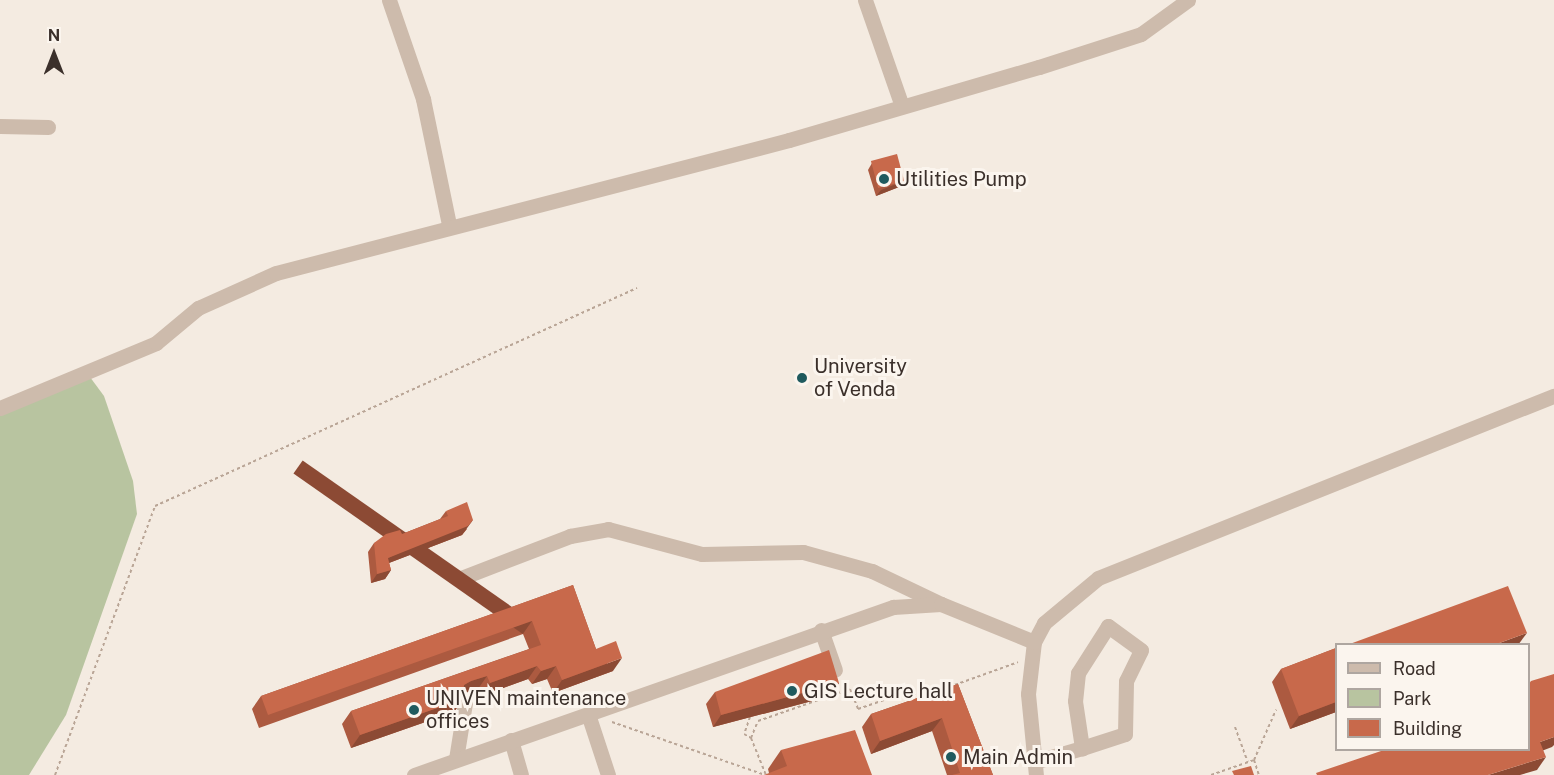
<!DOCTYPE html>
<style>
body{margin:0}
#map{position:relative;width:1554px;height:775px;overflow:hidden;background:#f4ebe1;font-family:"Public Sans",sans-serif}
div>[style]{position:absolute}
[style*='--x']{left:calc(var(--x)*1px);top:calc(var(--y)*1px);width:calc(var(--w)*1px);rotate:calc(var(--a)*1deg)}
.green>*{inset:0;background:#b8c4a0}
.path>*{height:2px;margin-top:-1px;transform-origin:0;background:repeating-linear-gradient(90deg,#b9a596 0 3px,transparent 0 6px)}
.minor>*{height:15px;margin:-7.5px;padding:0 7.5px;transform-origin:7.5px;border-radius:7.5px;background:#cdbbac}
.wall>*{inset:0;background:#ac5a40}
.shaded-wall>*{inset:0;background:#8c4a34;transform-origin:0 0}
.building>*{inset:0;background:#c8694b;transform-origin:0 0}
.dots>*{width:16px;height:16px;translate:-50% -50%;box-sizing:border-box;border:3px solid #fbf5ee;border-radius:50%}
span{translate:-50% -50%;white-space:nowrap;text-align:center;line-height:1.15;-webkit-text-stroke:6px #fbf5ee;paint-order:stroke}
.poi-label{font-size:20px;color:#3b302b}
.left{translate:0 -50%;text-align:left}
.legend{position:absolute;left:1335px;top:643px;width:195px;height:108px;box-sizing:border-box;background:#fbf5ee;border:2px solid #aea6a0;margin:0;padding:8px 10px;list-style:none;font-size:18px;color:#3b302b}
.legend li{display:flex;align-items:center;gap:12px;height:30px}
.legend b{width:30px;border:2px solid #aea6a0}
.north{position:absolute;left:24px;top:24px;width:60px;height:60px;-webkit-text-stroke:4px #fbf5ee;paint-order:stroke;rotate:0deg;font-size:16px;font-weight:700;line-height:24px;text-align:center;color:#3b302b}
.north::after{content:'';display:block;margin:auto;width:21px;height:27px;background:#3b302b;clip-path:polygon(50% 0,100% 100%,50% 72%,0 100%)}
</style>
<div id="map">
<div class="green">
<i style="clip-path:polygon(87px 373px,104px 396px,133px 481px,137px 514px,66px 715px,29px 775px,0 775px,0 408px)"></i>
</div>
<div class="path">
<i style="--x:750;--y:717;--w:18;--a:109"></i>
<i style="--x:744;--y:734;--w:8;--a:30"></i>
<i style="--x:751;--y:738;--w:40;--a:68"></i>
<i style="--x:612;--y:722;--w:162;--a:19.1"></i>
<i style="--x:1235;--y:727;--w:37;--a:70"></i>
<i style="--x:751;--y:738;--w:18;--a:-68"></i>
<i style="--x:758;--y:721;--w:97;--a:-19.2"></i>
<i style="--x:850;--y:689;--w:22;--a:68"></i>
<i style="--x:858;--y:709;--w:52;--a:-19.1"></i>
<i style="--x:907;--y:692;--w:15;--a:20"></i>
<i style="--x:921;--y:697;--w:103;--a:-19.8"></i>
<i style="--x:1254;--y:760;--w:16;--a:72"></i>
<i style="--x:55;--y:775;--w:287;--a:-69.6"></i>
<i style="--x:155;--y:506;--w:529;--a:-24.34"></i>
<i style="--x:1211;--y:775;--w:46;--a:-19.2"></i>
<i style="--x:1254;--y:760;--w:55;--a:-66.3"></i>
</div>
<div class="minor">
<i style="--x:389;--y:0;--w:105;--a:71"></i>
<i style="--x:423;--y:99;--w:129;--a:78.3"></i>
<i style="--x:865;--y:0;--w:112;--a:70.8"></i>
<i style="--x:0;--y:126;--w:48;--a:1.2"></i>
<i style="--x:0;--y:408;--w:169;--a:-22.6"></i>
<i style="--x:156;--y:343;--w:55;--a:-39.8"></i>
<i style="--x:198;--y:308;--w:85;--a:-24.2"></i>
<i style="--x:276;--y:273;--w:530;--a:-14.53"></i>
<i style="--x:789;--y:140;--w:260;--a:-16.3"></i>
<i style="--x:1039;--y:67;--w:107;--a:-17.9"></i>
<i style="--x:1141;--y:34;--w:58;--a:-35.9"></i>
<i style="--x:461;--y:578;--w:117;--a:-21.1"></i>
<i style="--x:570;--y:536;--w:39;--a:-10"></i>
<i style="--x:608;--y:529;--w:97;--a:14.9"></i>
<i style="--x:702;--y:554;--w:101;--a:-1.1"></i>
<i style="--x:803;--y:552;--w:72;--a:15.4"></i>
<i style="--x:872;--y:571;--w:76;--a:25.6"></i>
<i style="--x:821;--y:630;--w:42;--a:70.7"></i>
<i style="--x:1034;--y:642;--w:52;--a:96.6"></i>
<i style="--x:1028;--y:694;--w:81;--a:84.4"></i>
<i style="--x:588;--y:714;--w:64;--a:71.8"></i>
<i style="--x:511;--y:740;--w:36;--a:74"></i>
<i style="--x:456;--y:759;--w:57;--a:-80.9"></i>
<i style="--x:1034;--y:762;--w:50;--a:-16.3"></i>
<i style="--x:1082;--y:748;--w:45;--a:-18"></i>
<i style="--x:1125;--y:734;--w:53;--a:-88.9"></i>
<i style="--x:1126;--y:681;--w:34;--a:-64"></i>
<i style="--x:1141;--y:650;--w:41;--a:-144"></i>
<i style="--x:1108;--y:626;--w:56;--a:122.6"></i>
<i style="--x:1078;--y:673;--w:28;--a:96"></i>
<i style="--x:1075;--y:701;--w:48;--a:81.5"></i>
<i style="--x:414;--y:775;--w:508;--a:-19.33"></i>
<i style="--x:893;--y:607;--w:48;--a:-3.6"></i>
<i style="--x:941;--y:604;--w:100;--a:22.2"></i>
<i style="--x:1034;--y:642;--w:21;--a:-62"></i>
<i style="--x:1044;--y:623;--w:70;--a:-39.8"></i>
<i style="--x:1098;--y:578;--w:491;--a:-21.8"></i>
</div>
<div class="wall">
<i style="clip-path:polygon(872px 163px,904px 181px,899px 187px,876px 196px,868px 170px)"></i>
<i style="clip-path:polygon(446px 511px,467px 529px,462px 535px,389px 563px,391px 570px,385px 579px,371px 583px,368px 552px,374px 543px,402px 534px,440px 519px)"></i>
<i style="clip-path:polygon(573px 585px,596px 649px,613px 671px,553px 693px,547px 679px,532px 684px,528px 679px,481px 696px,478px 689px,463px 693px,463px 699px,454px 712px,351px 748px,342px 724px,351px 711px,529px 649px,523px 634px,259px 728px,252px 709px,261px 696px)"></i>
<i style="clip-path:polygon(1336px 648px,1336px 712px,1290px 729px,1272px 682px,1281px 669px)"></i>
<i style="clip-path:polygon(839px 683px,831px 696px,713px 727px,706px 704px,715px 692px)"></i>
<i style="clip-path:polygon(958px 684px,993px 775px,947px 775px,932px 731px,871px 754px,862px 727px,871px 714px)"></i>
<i style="clip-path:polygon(781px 750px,872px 775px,769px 773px,768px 769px)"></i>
</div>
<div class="shaded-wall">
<i style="clip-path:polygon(904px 181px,899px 187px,876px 196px,881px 190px)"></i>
<i style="clip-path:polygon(473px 520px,462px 535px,381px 566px,388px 558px)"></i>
<i style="clip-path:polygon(391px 570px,385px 579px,371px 583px,377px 574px)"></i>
<i style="left:532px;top:621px;width:16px;height:280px;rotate:125deg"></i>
<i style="clip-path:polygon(1527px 633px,1518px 645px,1494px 645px)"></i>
<i style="clip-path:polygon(622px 658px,613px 671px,553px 693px,562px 680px)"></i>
<i style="clip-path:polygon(537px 666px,528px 679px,481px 696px,490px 683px)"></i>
<i style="clip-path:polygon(556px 666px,547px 679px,532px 684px,541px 671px)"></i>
<i style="clip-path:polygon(487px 676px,478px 689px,462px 694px,464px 685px,471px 681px)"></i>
<i style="clip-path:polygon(839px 683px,831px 696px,713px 727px,721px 715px)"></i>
<i style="clip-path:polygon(463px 699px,454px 712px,351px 748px,360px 735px)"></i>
<i style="clip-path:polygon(1336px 702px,1336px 712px,1290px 729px,1299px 716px)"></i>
<i style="clip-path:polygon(942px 718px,932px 731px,871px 754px,880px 741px)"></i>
<i style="clip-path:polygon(1554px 737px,1554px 745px,1552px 747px,1531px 755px,1540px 742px)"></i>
<i style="clip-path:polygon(1546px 757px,1537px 770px,1520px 775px,1488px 775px)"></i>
</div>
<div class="building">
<i style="left:897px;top:154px;width:28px;height:27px;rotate:75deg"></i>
<i style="clip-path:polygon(467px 502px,473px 520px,468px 526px,388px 558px,391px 570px,377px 574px,374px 543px,386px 534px,400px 530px,402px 534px,448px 516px,446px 511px)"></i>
<i style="clip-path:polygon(573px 585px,596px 649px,616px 641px,622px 658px,562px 680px,556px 666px,541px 671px,537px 666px,490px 683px,487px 676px,471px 681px,464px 685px,463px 699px,360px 735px,351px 711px,541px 645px,532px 621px,268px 715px,261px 696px)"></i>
<i style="clip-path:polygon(1508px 586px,1527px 633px,1494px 645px,1347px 645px)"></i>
<i style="clip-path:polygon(1336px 648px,1336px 702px,1299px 716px,1281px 669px)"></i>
<i style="clip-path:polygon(829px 650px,839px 683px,721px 715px,715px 692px)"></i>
<i style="clip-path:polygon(1554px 674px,1554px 737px,1540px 742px,1546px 757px,1488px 775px,1317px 775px,1316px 773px,1384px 750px,1528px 750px,1528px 685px,1531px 681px)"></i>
<i style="clip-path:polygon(958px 684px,993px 775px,952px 775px,960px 773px,942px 718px,880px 741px,871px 714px)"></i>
<i style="clip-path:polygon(855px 730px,872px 775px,764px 775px,787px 766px,781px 750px)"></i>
<i style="clip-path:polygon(1251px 766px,1254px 775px,1234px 775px,1232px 771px)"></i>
</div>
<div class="dots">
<i style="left:884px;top:179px;background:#1f5a5e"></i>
<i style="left:802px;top:378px;background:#1f5a5e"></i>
<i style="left:792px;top:691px;background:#1f5a5e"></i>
<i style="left:414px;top:710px;background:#1f5a5e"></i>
<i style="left:951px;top:757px;background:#1f5a5e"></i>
</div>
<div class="poi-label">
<span class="left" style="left:896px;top:179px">Utilities Pump</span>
<span class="left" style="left:814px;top:378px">University<br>of Venda</span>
<span class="left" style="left:804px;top:691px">GIS Lecture hall</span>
<span class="left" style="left:426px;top:710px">UNIVEN maintenance<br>offices</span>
<span class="left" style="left:963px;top:757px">Main Admin</span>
</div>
<ul class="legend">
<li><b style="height:8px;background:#cdbbac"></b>Road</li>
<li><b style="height:16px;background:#b8c4a0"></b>Park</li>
<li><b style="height:16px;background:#c8694b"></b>Building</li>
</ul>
<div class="north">N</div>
</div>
